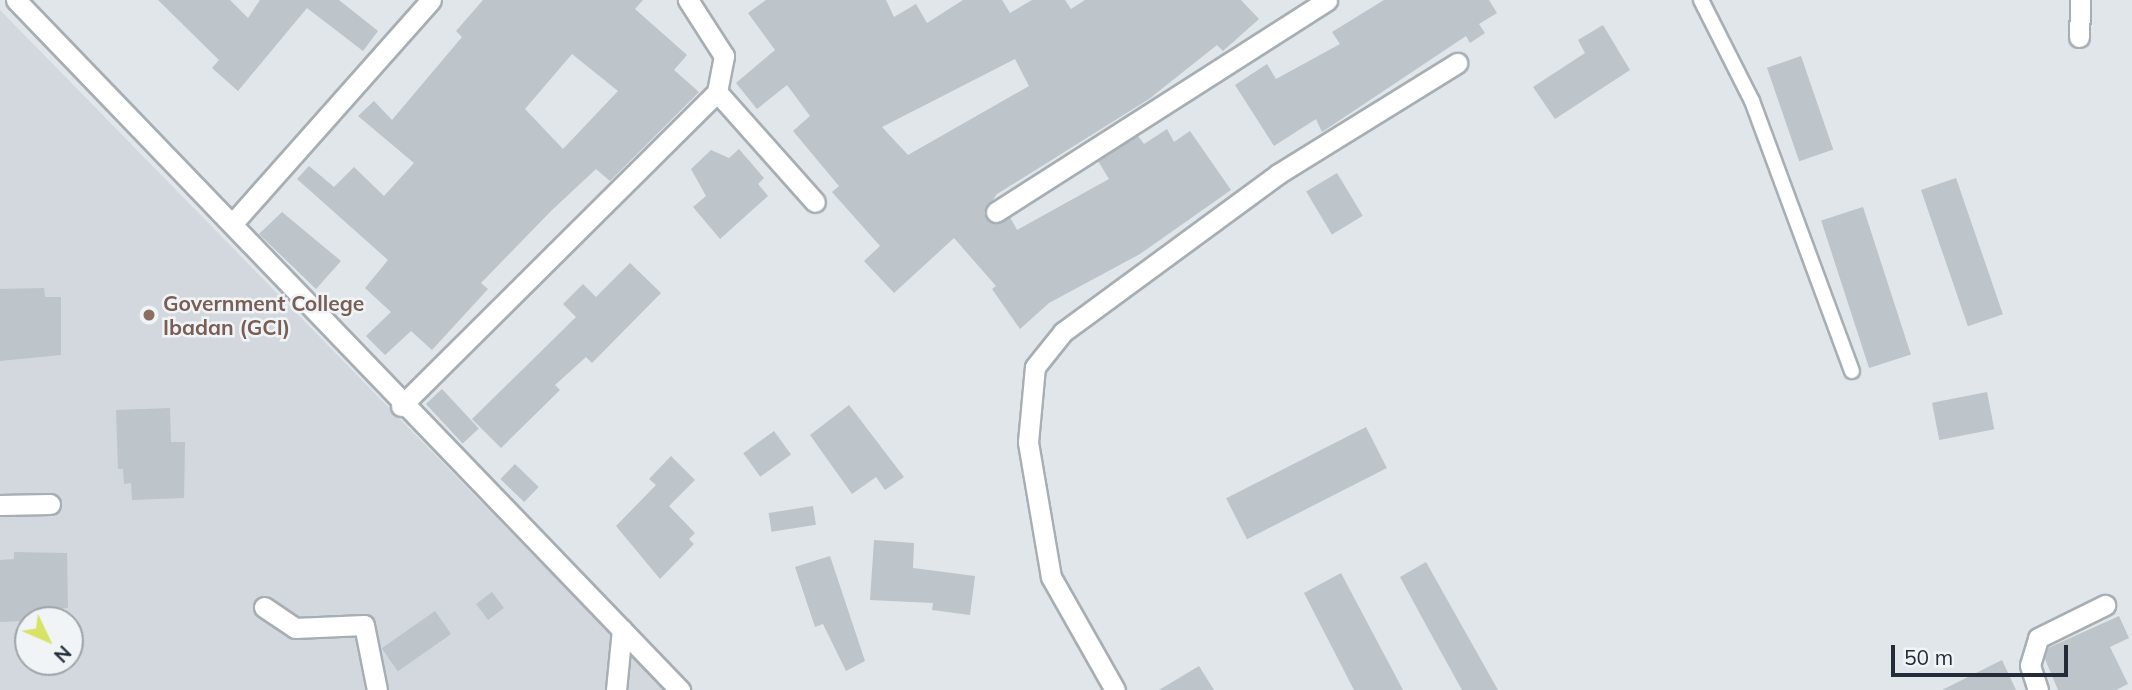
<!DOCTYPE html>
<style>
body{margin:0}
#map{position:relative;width:2132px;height:690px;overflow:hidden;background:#e0e6e9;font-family:Mulish,sans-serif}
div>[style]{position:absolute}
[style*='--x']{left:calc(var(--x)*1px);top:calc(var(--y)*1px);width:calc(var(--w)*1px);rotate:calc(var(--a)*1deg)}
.built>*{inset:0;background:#d2d8dd}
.building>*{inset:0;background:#bdc4ca;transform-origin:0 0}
.roads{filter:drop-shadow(2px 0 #a7aeb4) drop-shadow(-2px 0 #a7aeb4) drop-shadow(0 2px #a7aeb4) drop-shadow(0 -2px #a7aeb4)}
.service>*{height:14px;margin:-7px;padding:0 7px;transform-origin:7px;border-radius:7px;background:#fff}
.minor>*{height:19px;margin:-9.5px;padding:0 9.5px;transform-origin:9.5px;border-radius:9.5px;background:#fff}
.dots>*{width:19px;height:19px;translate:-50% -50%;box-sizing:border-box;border:4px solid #f0f4f6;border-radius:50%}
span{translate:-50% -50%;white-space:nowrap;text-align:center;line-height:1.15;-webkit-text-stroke:5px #f0f4f6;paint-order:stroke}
.education-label{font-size:21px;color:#785e54;font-weight:700}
.left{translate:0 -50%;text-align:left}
.north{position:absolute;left:14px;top:606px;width:70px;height:70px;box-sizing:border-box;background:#f0f4f6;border:2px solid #9ea4aa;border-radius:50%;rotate:134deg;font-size:19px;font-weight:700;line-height:28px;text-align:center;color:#232c38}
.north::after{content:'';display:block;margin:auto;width:24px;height:32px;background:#d8e265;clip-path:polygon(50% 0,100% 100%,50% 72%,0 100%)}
.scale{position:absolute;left:1891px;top:645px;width:177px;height:32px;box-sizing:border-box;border:4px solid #232c38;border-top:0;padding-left:9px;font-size:21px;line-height:24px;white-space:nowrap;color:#232c38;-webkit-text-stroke:5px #f0f4f6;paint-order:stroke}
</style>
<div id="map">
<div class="built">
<i style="clip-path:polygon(evenodd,0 10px,665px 690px,0 690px,0 10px,28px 620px,70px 620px,70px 662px,28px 662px,28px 620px)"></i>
</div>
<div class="building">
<i style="clip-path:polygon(158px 0,230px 0,248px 18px,260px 0,339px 0,378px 31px,363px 51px,307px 8px,238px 91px,212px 68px,219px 60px)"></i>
<i style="clip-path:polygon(evenodd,483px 0,643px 0,635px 9px,687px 55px,674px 70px,699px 92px,610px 181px,596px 169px,551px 211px,481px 283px,488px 289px,432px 350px,411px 331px,385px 355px,366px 336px,391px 312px,365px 288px,388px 260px,297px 179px,309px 166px,334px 187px,354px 167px,384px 196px,414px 163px,358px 116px,374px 101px,392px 120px,462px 37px,456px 31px,483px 0,572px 54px,618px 91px,563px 149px,525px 109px,572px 54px)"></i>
<i style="clip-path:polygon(evenodd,766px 0,886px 0,894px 17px,916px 4px,927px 23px,963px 0,1002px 0,1010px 13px,1032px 0,1065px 0,1071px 9px,1085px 0,1241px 0,1259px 19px,1223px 51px,1217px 45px,1149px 99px,997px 194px,984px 213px,996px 224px,1010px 217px,1017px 230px,1109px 179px,1098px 161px,1138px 136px,1144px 144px,1167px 129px,1174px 142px,1190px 131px,1231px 190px,1140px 254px,1049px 303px,1020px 329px,992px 289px,996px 286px,954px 238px,894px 293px,864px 261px,880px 246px,832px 192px,839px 186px,793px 131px,810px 116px,787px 85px,757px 109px,736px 83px,775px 50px,748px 13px,766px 0,1015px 59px,1029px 86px,908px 155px,882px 127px,1015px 59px)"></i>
<i style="clip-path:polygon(1384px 0,1489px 0,1497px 13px,1479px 24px,1485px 33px,1470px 43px,1466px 36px,1322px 132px,1316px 119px,1274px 146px,1235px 85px,1267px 64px,1276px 79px,1340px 44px,1332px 32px)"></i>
<i style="clip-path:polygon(1603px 25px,1630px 70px,1555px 119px,1533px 87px,1585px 53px,1578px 40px)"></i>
<i style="left:1801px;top:56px;width:99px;height:36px;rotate:71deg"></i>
<i style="clip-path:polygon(739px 149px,764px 178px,758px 184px,768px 196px,720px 239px,693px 207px,706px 196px,691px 169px,711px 150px,729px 158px)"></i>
<i style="left:1337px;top:173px;width:50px;height:36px;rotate:59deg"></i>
<i style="left:1956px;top:178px;width:144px;height:37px;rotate:71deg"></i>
<i style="left:1863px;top:207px;width:155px;height:44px;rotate:72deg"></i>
<i style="clip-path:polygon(282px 212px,341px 261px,316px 289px,259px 234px)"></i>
<i style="clip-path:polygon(630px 263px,661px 293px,592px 363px,586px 357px,555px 385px,560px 390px,501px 448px,472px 419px,576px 317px,563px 304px,583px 284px,596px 297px)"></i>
<i style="clip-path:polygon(44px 288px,45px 297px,61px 297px,61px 355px,0 361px,0 289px)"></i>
<i style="left:442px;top:389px;width:54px;height:22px;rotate:47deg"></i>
<i style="left:1987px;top:392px;width:38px;height:56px;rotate:79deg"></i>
<i style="clip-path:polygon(849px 405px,904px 477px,885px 490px,876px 477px,852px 494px,810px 435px)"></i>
<i style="clip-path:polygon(170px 408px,171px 442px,185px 442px,184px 498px,132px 500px,131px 483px,124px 484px,123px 469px,118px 469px,116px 410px)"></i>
<i style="left:1366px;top:427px;width:46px;height:157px;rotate:63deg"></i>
<i style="left:774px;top:431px;width:29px;height:38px;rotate:54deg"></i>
<i style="clip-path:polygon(671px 456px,695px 480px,669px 506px,695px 533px,689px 539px,694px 544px,660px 579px,616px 526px,656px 485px,649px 479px)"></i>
<i style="left:515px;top:464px;width:33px;height:21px;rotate:44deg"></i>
<i style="left:813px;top:506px;width:19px;height:45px;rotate:81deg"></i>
<i style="clip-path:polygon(874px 540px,914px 543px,913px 568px,975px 576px,970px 615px,932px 610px,933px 603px,870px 600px)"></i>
<i style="clip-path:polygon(14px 552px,67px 553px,68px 608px,44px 609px,45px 620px,0 622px,0 560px,14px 559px)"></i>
<i style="clip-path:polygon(830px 556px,865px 661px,846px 671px,823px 624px,815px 627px,795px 567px)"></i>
<i style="clip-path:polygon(1426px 562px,1449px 603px,1498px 690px,1462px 690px,1426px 625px,1400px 577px)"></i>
<i style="clip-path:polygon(1341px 573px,1403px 690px,1354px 690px,1304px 593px)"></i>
<i style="left:492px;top:592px;width:20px;height:20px;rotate:53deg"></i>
<i style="left:435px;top:611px;width:28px;height:65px;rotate:55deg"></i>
<i style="clip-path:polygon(2119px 616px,2129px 638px,2110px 647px,2128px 684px,2116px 690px,2058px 690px,2045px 659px,2048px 648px)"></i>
<i style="clip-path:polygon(2002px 660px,2016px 690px,1942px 690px)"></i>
<i style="clip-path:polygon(1199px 666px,1214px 690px,1159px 690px)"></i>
</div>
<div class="roads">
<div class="service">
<i style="--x:1701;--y:0;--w:113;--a:63.2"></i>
<i style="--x:1752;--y:101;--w:288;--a:69.7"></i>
</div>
<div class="minor">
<i style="--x:16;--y:0;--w:958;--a:46.1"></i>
<i style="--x:2079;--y:37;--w:37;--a:-88"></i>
<i style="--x:717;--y:92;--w:147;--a:48.3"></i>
<i style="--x:996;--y:212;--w:393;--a:-32.6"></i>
<i style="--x:233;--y:223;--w:298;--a:-48.4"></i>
<i style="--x:401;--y:406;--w:445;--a:-44.8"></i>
<i style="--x:717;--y:92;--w:37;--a:-79"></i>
<i style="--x:724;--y:56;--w:67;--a:-122.7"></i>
<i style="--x:0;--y:505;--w:50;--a:-1.1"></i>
<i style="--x:264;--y:607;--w:37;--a:34"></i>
<i style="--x:295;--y:628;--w:69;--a:-2.5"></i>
<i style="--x:364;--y:625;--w:66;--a:78.7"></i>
<i style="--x:616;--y:690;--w:61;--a:-84.4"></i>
<i style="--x:1115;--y:690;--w:130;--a:-119.5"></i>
<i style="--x:1051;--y:577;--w:137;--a:-99.7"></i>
<i style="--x:1028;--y:442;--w:75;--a:-84.7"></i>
<i style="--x:1035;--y:367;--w:45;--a:-51.3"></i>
<i style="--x:1063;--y:332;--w:267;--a:-36.3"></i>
<i style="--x:1278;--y:174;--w:211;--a:-31.8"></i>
<i style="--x:2038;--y:690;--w:26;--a:-108"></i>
<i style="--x:2030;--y:665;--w:28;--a:-73"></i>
<i style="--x:2038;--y:638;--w:75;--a:-26.2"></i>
</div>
</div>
<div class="dots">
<i style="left:149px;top:315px;background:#8d6e63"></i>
</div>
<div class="education-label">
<span class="left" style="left:163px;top:315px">Government College<br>Ibadan (GCI)</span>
</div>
<div class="north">N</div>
<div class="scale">50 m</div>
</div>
